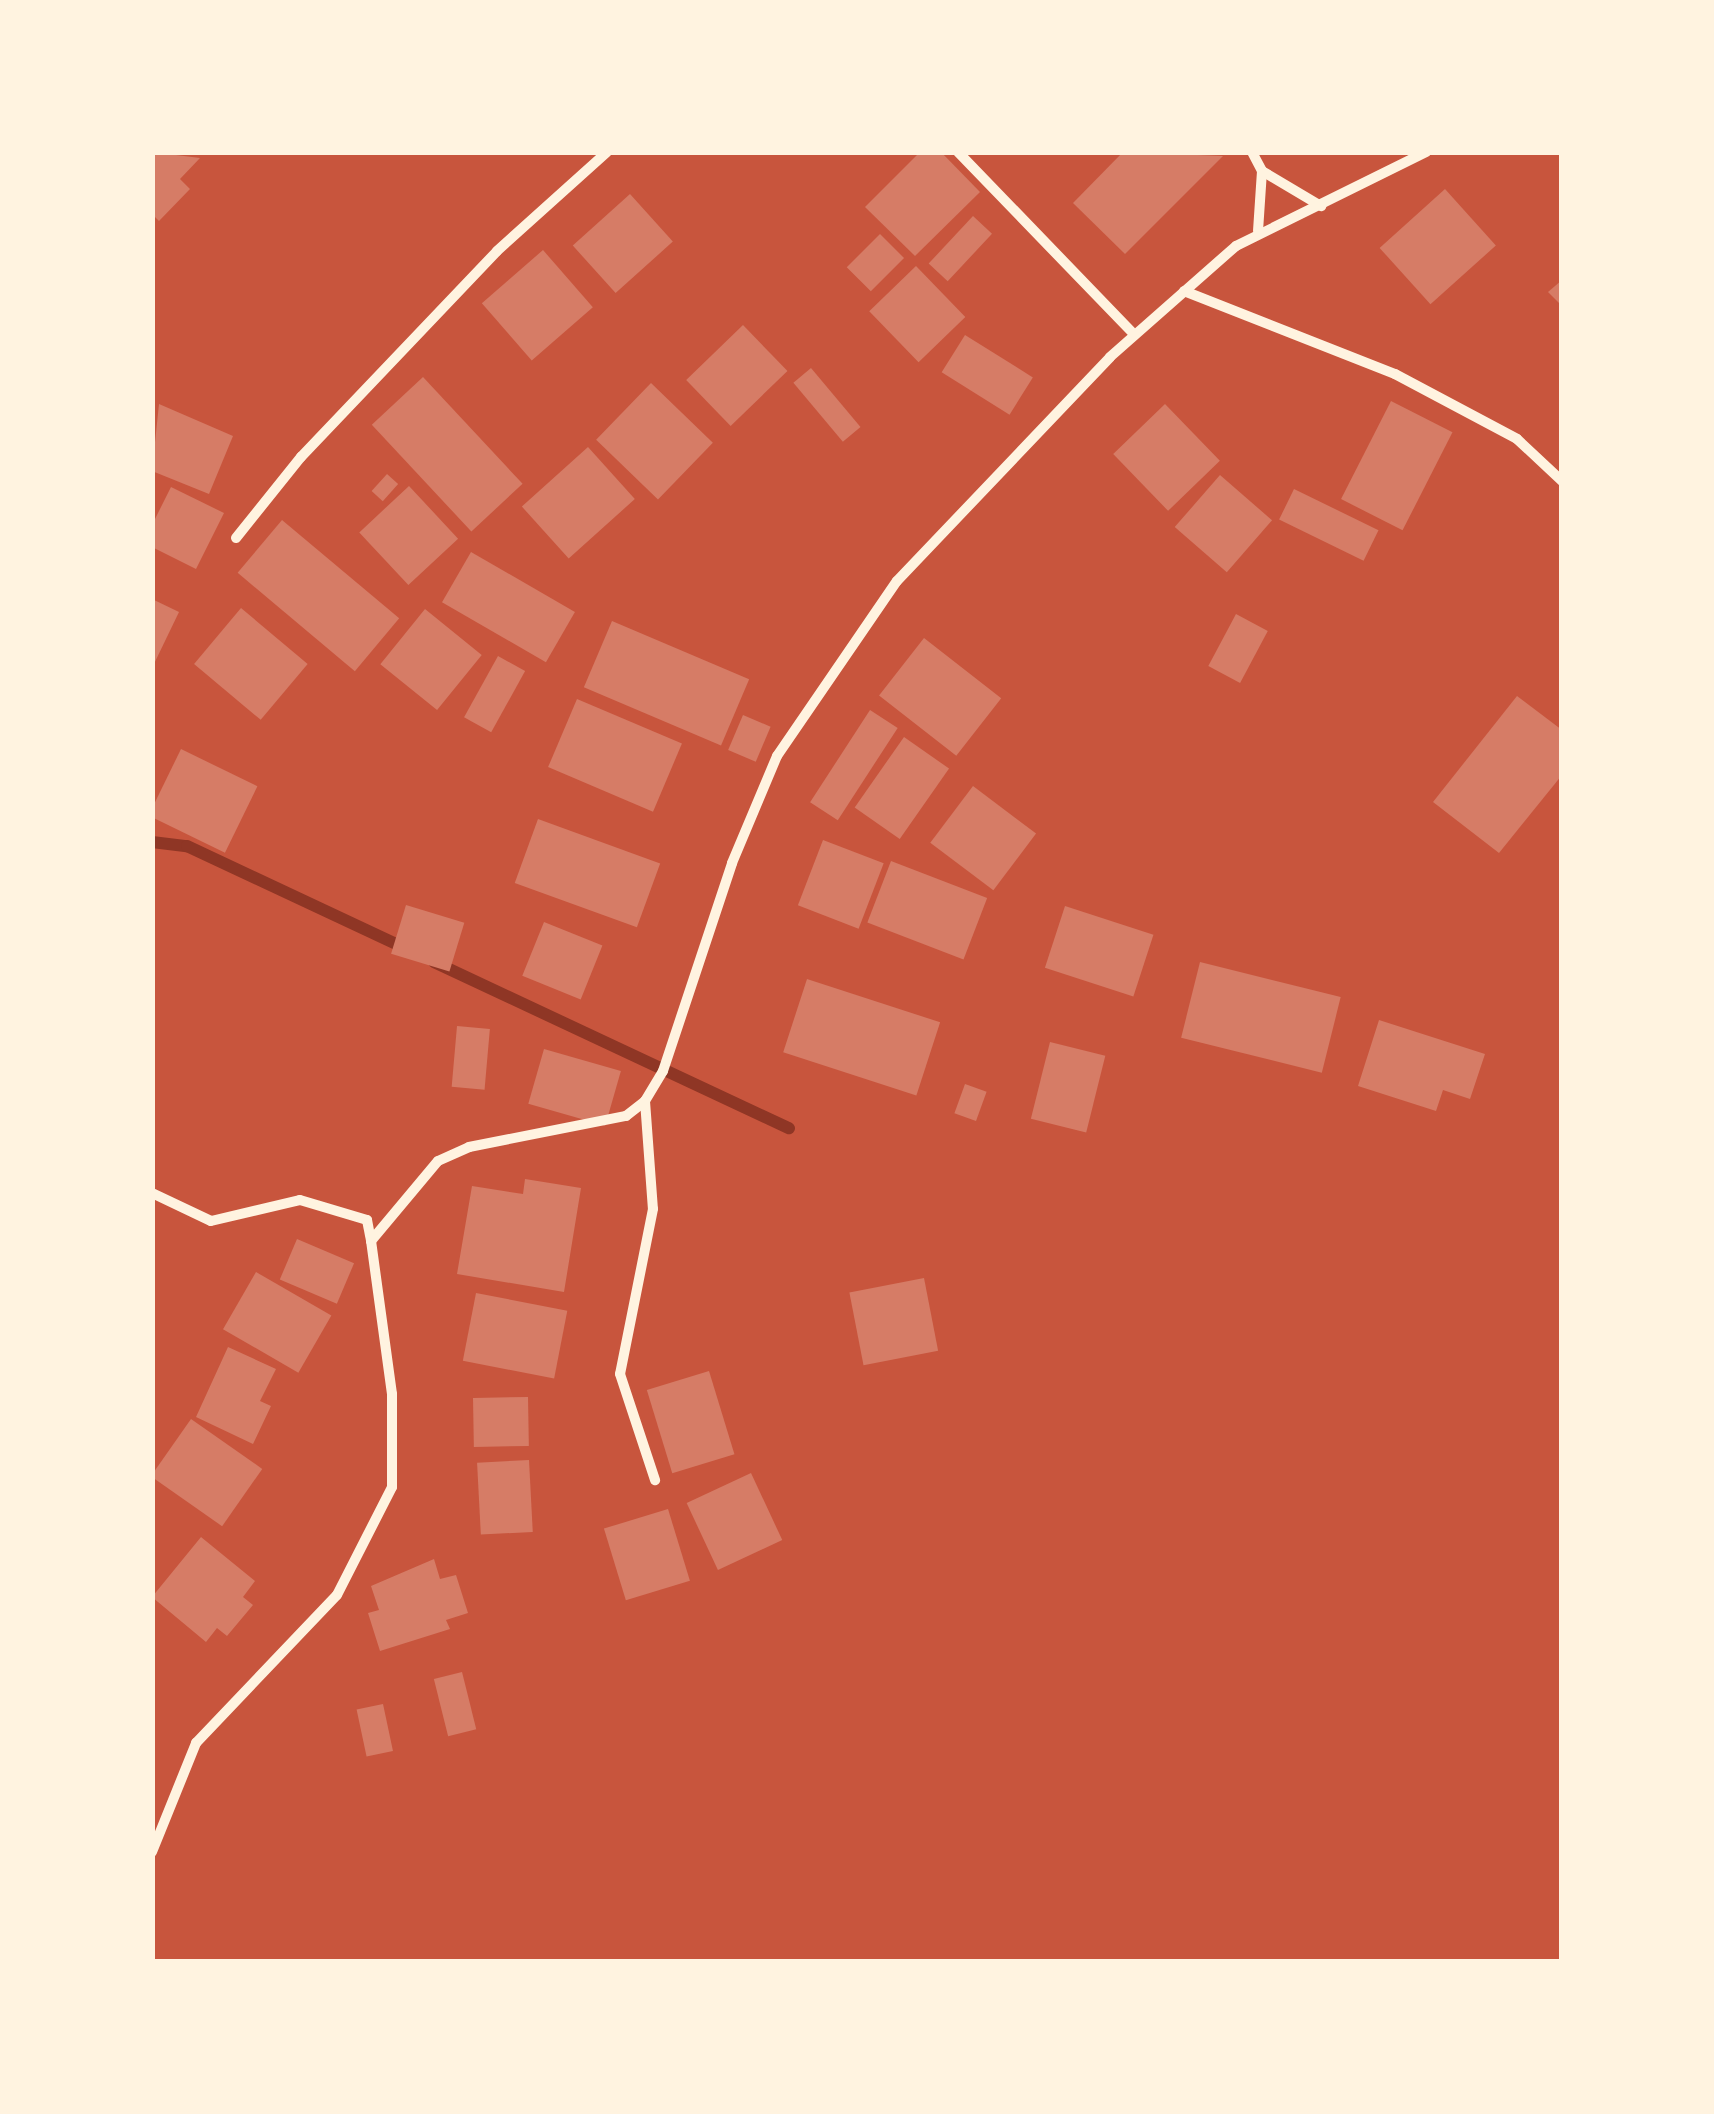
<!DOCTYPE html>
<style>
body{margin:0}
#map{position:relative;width:1714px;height:2114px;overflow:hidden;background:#c8553d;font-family:Montserrat,sans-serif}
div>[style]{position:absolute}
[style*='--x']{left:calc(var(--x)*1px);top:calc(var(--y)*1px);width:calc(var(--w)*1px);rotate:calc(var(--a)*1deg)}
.stream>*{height:12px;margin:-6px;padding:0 6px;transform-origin:6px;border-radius:6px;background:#8f3625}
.building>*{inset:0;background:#d67c66;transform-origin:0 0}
.minor>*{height:10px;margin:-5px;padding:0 5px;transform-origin:5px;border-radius:5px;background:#fff3e0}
span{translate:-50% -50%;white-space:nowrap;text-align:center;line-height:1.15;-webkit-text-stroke:10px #fff3e0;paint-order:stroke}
.frame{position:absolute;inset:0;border:155px solid #fff3e0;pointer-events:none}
</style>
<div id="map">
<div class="stream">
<i style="--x:152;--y:842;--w:35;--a:7"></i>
<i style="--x:187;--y:846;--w:243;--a:25.1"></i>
<i style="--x:434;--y:962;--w:392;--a:25.1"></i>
</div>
<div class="building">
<i style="clip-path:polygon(152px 152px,200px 158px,180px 179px,190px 189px,159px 221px,152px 214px)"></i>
<i style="clip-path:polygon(920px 152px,941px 152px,980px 192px,915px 256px,865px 207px)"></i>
<i style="clip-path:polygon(1123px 152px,1223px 156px,1125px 254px,1073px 203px)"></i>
<i style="left:1445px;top:189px;width:76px;height:88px;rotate:48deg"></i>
<i style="left:630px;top:194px;width:64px;height:77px;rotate:48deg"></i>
<i style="left:973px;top:216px;width:26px;height:65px;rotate:43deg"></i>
<i style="left:880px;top:234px;width:34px;height:47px;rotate:45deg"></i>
<i style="left:543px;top:250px;width:76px;height:81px;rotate:49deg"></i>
<i style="left:916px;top:266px;width:71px;height:65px;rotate:46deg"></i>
<i style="clip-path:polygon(1562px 280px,1562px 306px,1548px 292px)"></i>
<i style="left:743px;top:325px;width:64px;height:79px;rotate:46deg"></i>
<i style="left:965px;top:335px;width:80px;height:44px;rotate:32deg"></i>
<i style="left:811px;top:368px;width:77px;height:23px;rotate:50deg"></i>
<i style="left:423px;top:377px;width:146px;height:70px;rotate:47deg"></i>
<i style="left:651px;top:383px;width:86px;height:79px;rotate:44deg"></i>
<i style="left:1391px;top:401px;width:69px;height:110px;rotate:27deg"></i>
<i style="clip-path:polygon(159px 404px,233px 436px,209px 494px,152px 471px)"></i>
<i style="left:1165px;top:404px;width:79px;height:72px;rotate:46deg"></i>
<i style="left:588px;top:447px;width:70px;height:89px;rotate:48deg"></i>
<i style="left:387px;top:474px;width:15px;height:23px;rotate:42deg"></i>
<i style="left:1220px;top:475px;width:69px;height:69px;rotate:41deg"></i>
<i style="left:409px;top:486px;width:72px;height:68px;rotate:47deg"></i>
<i style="clip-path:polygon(171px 487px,224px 513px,196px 569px,152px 547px,152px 525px)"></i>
<i style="left:1294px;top:489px;width:94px;height:34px;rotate:26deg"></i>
<i style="left:282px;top:520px;width:153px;height:69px;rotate:40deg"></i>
<i style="left:471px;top:552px;width:120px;height:58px;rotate:30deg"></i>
<i style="clip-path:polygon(152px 599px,179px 612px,152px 668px)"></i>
<i style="left:241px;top:608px;width:87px;height:73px;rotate:40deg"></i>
<i style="left:425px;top:609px;width:73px;height:71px;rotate:39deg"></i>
<i style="left:1236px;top:614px;width:36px;height:59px;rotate:28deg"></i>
<i style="left:612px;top:621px;width:149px;height:72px;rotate:23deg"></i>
<i style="left:924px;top:638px;width:98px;height:73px;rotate:38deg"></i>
<i style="left:498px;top:656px;width:31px;height:70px;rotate:29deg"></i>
<i style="clip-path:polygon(1517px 696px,1562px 730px,1562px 775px,1499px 853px,1433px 802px)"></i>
<i style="left:577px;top:699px;width:114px;height:74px;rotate:23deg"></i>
<i style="left:870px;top:710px;width:33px;height:110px;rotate:33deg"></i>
<i style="left:743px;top:715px;width:30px;height:38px;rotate:23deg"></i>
<i style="left:904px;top:737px;width:55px;height:86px;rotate:35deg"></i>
<i style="left:181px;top:749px;width:85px;height:74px;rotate:26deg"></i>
<i style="left:973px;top:786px;width:79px;height:71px;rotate:37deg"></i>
<i style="left:538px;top:819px;width:130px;height:68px;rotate:20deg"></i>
<i style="left:823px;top:840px;width:65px;height:70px;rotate:21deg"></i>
<i style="left:891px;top:861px;width:103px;height:66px;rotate:21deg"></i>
<i style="left:406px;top:905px;width:61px;height:51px;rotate:17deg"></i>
<i style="left:1065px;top:906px;width:93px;height:65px;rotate:18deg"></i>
<i style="left:544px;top:922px;width:63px;height:58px;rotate:22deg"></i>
<i style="left:1200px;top:962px;width:145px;height:78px;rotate:14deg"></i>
<i style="left:807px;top:979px;width:140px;height:77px;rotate:18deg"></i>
<i style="clip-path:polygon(1379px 1020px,1485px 1054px,1470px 1099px,1443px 1090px,1436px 1111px,1358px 1086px)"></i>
<i style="left:457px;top:1026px;width:33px;height:61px;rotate:5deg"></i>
<i style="left:1050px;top:1042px;width:57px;height:79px;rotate:14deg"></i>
<i style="left:544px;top:1049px;width:80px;height:57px;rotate:16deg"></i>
<i style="left:965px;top:1084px;width:23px;height:31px;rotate:20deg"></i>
<i style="clip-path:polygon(525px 1179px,581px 1188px,564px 1292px,457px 1274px,472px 1186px,523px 1194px)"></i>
<i style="left:297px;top:1239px;width:62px;height:44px;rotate:23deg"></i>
<i style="left:256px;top:1272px;width:87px;height:66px;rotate:30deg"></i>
<i style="left:924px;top:1278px;width:74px;height:76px;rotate:79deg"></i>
<i style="left:476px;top:1293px;width:93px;height:69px;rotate:11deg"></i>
<i style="clip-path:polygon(228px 1347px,276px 1369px,260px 1401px,271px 1406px,253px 1444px,196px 1417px)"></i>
<i style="left:709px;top:1371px;width:87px;height:65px;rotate:73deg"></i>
<i style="left:528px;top:1397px;width:49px;height:55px;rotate:89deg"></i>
<i style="left:191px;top:1419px;width:87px;height:70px;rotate:35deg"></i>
<i style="left:529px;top:1460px;width:72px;height:52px;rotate:87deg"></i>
<i style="left:751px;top:1473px;width:74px;height:71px;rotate:65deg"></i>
<i style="left:668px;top:1509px;width:75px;height:67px;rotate:73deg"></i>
<i style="clip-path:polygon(201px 1537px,255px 1581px,243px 1597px,253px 1605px,227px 1636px,217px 1628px,206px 1642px,152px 1597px)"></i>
<i style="clip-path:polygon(434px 1559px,440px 1579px,456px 1575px,468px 1613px,446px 1620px,450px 1629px,380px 1651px,368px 1613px,379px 1610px,371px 1586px)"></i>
<i style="left:462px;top:1672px;width:59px;height:29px;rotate:76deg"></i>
<i style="left:383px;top:1704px;width:48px;height:27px;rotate:78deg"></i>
</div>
<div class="minor">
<i style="--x:958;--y:152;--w:249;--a:46"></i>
<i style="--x:1252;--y:152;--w:21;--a:62"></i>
<i style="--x:1262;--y:171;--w:60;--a:93.8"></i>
<i style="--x:1262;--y:171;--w:69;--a:30.7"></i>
<i style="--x:1184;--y:291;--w:227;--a:21.5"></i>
<i style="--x:1395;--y:374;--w:138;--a:28"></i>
<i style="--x:1517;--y:439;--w:62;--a:43"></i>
<i style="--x:236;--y:538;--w:104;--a:-51.3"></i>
<i style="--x:301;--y:457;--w:284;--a:-46.4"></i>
<i style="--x:497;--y:251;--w:148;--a:-42"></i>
<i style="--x:645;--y:1101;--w:108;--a:85.8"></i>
<i style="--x:653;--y:1209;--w:168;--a:101.3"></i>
<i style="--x:620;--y:1374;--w:112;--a:71.7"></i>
<i style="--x:152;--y:1193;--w:65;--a:25.4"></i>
<i style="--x:211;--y:1221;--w:91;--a:-13.3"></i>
<i style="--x:300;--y:1200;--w:70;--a:16.6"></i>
<i style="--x:367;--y:1220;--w:21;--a:79"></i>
<i style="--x:371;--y:1241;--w:104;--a:-50.1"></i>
<i style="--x:438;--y:1161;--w:34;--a:-24"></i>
<i style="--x:469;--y:1147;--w:160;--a:-11.2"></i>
<i style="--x:626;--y:1116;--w:24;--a:-38"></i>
<i style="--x:645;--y:1101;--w:35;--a:-59"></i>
<i style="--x:663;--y:1071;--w:219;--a:-71.6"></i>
<i style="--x:732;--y:863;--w:116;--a:-67.2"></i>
<i style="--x:777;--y:756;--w:212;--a:-55.6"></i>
<i style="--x:897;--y:581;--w:309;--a:-46.4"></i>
<i style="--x:1110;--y:357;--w:168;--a:-41.4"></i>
<i style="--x:1236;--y:246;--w:212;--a:-26.3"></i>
<i style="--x:152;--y:1852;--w:118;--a:-68"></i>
<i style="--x:196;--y:1743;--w:204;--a:-46.4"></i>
<i style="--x:337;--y:1595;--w:121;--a:-63"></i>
<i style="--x:392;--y:1487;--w:93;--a:-90"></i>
<i style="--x:392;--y:1394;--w:154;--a:-97.8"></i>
</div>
<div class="frame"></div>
</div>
